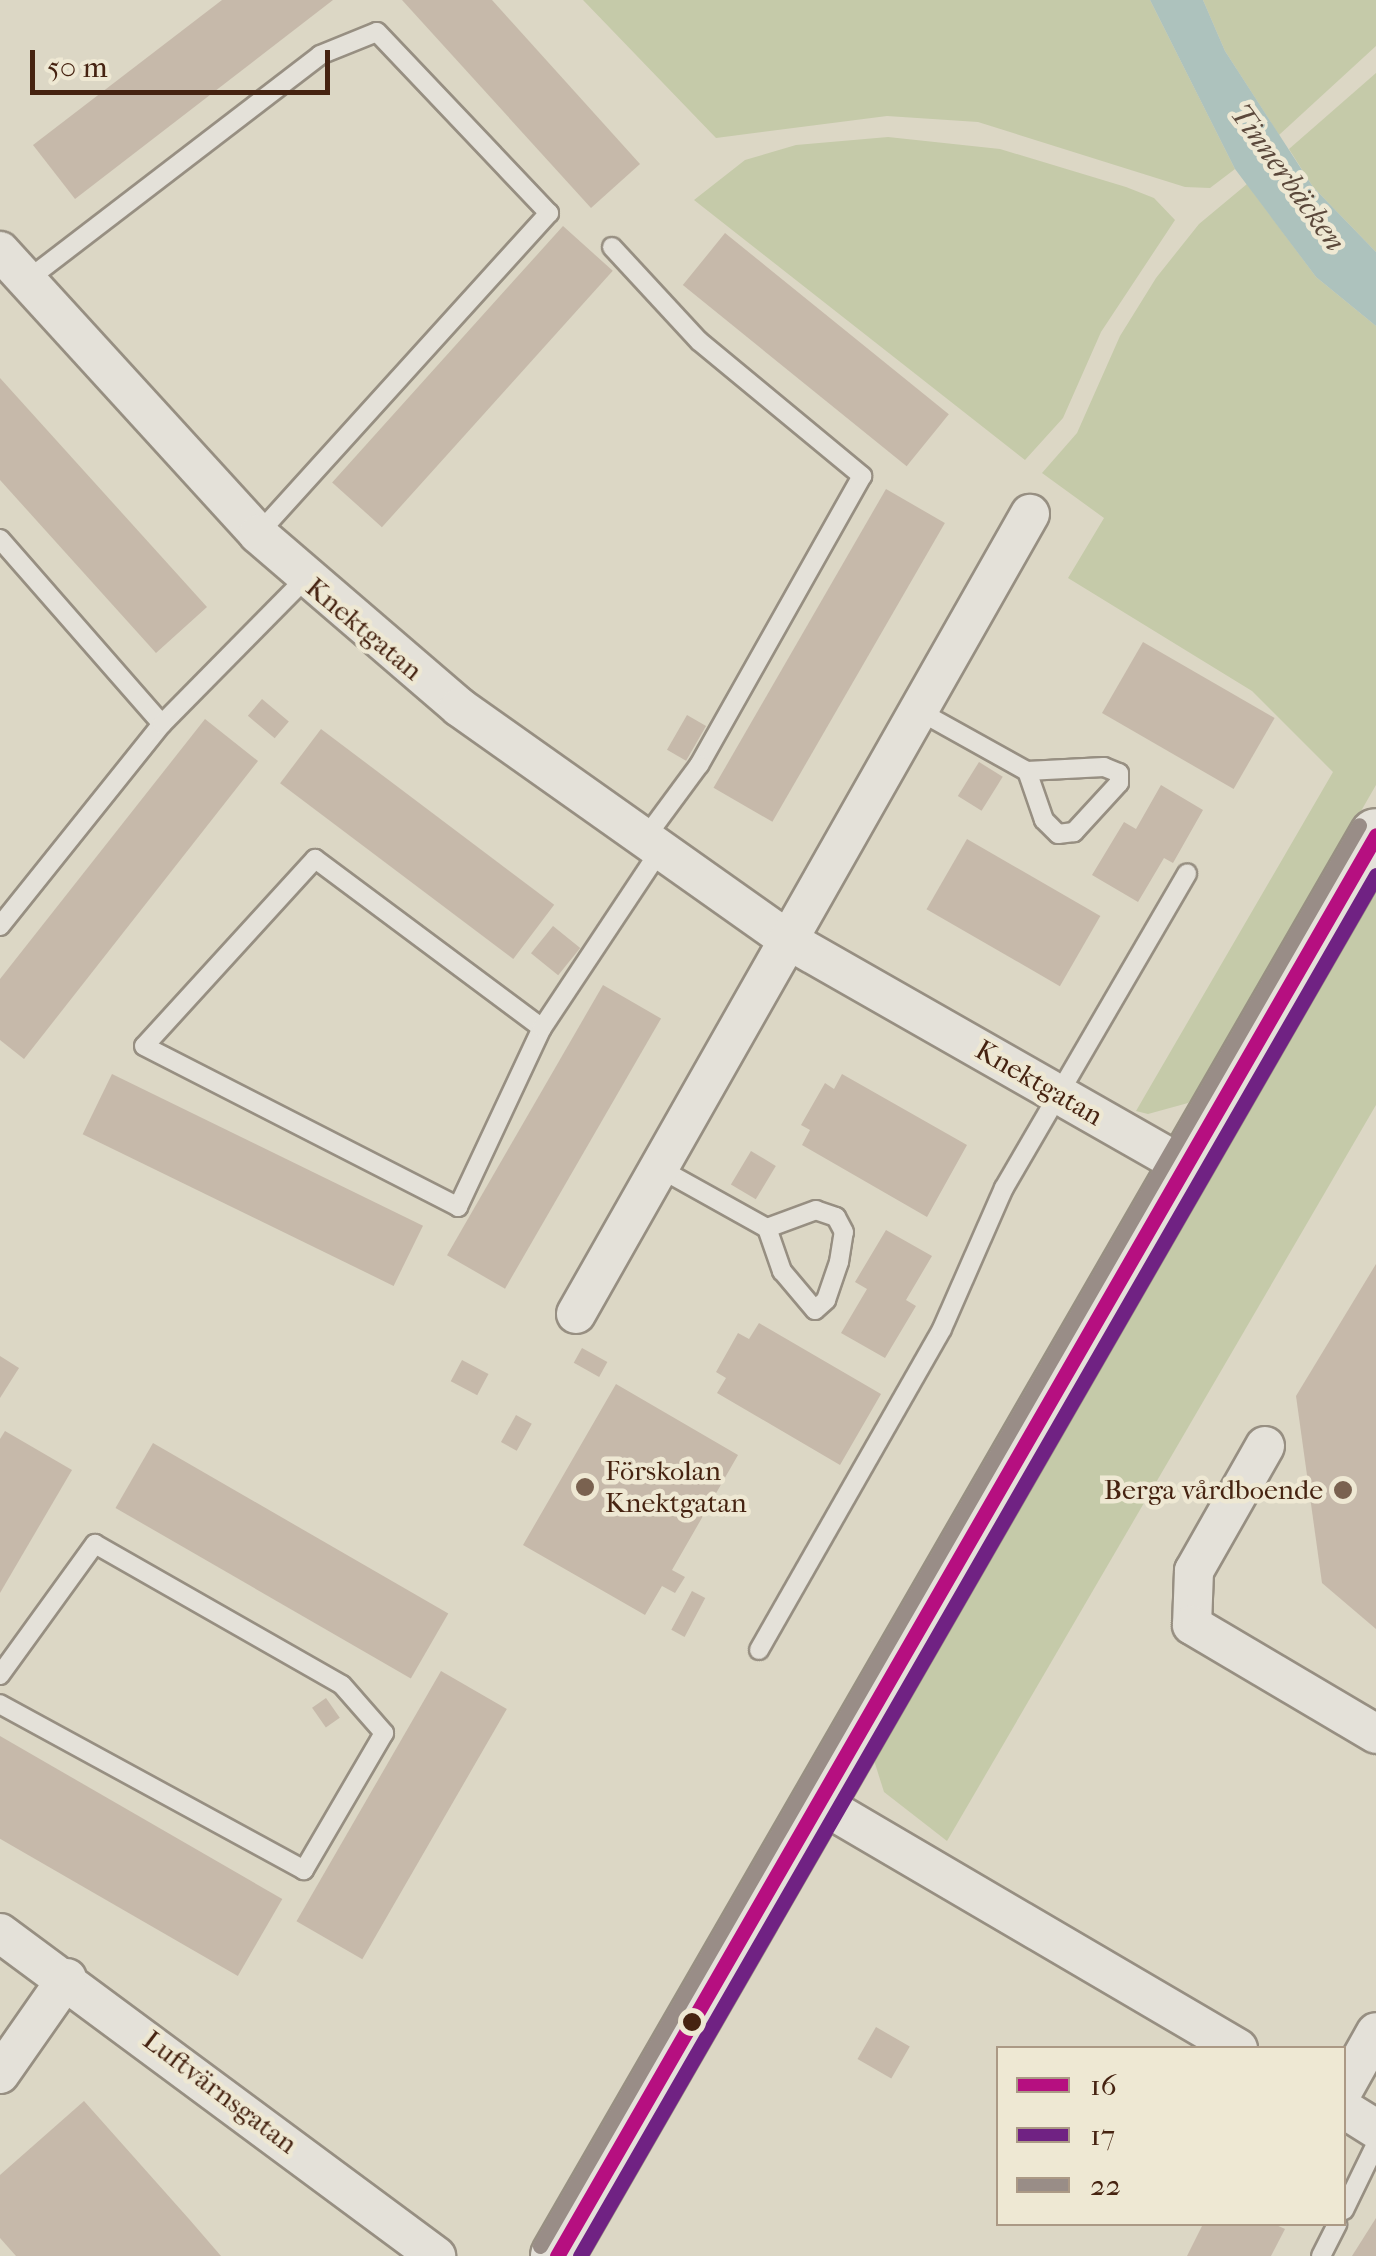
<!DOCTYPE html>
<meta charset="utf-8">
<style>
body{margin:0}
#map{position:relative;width:1376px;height:2256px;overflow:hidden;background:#dcd7c5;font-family:"IM FELL French Canon",serif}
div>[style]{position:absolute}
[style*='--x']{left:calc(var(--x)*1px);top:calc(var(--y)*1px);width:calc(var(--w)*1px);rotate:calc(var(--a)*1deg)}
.green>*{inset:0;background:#c5caa9}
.water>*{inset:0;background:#adc2bd}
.building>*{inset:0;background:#c6b9aa;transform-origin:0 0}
.roads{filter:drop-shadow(2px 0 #978f82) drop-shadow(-2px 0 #978f82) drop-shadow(0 2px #978f82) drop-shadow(0 -2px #978f82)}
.service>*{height:18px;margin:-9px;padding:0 9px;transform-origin:9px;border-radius:9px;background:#e4e1d9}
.minor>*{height:38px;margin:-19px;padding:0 19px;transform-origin:19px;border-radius:19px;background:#e4e1d9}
.secondary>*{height:52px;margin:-26px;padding:0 26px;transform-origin:26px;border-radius:26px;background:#e4e1d9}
.bus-1>*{height:15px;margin:-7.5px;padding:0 7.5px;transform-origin:7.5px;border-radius:7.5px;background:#b60f80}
.bus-2>*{height:15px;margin:-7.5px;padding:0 7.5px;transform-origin:7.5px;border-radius:7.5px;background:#702283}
.bus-3>*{height:15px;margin:-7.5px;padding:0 7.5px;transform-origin:7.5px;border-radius:7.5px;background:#998d87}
.dots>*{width:28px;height:28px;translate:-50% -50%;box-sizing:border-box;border:5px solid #eee8d3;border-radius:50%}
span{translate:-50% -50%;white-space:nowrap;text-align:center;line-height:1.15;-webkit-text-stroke:9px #eee8d3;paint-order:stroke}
.street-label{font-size:28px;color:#462311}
.poi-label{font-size:28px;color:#462311}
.left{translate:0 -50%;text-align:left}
.right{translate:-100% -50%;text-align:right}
.water-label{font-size:30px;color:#5b483b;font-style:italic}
.legend{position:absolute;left:996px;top:2046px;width:350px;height:180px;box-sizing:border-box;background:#eee8d3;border:2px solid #ab9985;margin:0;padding:12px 18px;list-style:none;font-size:30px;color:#462311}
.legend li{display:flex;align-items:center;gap:20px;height:50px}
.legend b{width:50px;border:2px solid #ab9985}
.scale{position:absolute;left:30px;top:50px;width:300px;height:45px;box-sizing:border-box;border:5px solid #462311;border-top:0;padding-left:12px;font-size:30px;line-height:35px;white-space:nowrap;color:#462311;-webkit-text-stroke:8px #eee8d3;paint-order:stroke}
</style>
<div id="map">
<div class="green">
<i style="clip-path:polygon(583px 0,1150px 0,1235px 169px,1210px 188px,1185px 187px,978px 122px,887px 116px,716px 138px)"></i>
<i style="clip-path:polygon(1203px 0,1376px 0,1376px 46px,1279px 135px,1225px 51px)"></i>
<i style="clip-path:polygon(1376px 73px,1376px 252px,1313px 187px,1289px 149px)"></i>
<i style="clip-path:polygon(888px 137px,1000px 149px,1126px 187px,1154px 198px,1175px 220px,1101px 332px,1063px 418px,1025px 460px,694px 200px,745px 160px,796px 145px)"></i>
<i style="clip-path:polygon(1247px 184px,1316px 277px,1376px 326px,1376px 785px,1204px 1084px,1188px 1103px,1148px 1114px,1136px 1111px,1333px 772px,1252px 691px,1068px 578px,1104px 518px,1042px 473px,1077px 433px,1120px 336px,1156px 278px,1199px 224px)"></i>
<i style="clip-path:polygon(1376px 882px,1376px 1105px,947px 1841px,884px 1792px,872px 1754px)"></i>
</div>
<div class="water">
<i style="clip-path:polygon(1150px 0,1203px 0,1225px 51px,1313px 187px,1376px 252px,1376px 326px,1316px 277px,1235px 169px)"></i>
</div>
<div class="building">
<i style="clip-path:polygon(222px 0,333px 0,75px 199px,33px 145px)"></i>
<i style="clip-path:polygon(402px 0,492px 0,640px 164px,591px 208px)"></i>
<i style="left:563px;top:226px;width:67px;height:345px;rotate:42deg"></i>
<i style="left:725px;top:233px;width:288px;height:67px;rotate:39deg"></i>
<i style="clip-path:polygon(0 378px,207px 607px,156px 653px,0 480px)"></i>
<i style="left:886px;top:489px;width:68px;height:345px;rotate:30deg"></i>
<i style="left:1143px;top:642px;width:152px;height:82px;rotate:30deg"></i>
<i style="left:262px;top:699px;width:35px;height:22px;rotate:40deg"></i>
<i style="left:687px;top:715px;width:22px;height:40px;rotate:30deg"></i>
<i style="clip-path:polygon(205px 719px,258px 761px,24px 1059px,0 1040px,0 979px)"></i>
<i style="left:321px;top:729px;width:292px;height:68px;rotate:37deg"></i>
<i style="left:979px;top:762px;width:28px;height:40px;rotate:32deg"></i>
<i style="clip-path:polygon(1161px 785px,1203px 810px,1173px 863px,1164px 858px,1138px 902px,1092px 875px,1124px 822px,1136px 829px)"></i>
<i style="left:967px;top:839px;width:154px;height:81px;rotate:30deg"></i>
<i style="left:553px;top:926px;width:35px;height:35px;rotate:39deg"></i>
<i style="left:603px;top:985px;width:67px;height:312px;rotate:30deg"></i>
<i style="left:112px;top:1074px;width:346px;height:67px;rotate:26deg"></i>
<i style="clip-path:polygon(842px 1074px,967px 1145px,927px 1217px,802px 1145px,810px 1130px,801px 1125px,825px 1083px,834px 1089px)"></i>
<i style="left:751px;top:1151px;width:29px;height:39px;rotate:31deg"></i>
<i style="clip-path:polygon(886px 1230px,932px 1256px,906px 1300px,916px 1306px,885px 1358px,841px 1333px,867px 1289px,855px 1282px)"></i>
<i style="clip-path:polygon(1376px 1264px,1376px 1629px,1322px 1583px,1296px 1396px)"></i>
<i style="clip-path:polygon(759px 1323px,881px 1394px,840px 1465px,717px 1393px,726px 1378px,716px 1372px,738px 1333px,749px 1339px)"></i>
<i style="left:582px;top:1348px;width:29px;height:17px;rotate:29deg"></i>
<i style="clip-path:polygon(0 1356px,19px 1368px,0 1398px)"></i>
<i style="left:462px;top:1360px;width:30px;height:24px;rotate:28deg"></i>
<i style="clip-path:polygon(616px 1384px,738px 1455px,672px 1570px,685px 1577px,675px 1593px,662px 1586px,645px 1615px,523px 1545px)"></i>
<i style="left:516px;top:1415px;width:18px;height:31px;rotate:29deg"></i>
<i style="clip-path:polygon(5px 1431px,72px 1470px,0 1593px,0 1439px)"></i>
<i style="left:153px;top:1443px;width:341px;height:75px;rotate:30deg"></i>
<i style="left:692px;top:1591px;width:15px;height:44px;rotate:28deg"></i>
<i style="left:441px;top:1671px;width:76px;height:289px;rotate:30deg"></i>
<i style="left:326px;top:1698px;width:24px;height:17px;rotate:55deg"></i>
<i style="left:0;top:1736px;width:326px;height:89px;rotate:30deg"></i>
<i style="left:876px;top:2027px;width:39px;height:37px;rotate:30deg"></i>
<i style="clip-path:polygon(84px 2101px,189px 2219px,221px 2256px,16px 2256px,0 2238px,0 2175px)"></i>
<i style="clip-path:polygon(1376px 2218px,1376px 2256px,1352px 2256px)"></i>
<i style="clip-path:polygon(1203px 2224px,1274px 2224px,1285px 2229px,1271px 2256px,1187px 2256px)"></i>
</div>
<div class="roads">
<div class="service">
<i style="--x:612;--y:247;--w:128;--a:47.2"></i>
<i style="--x:699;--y:341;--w:212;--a:39.6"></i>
<i style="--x:862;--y:476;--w:332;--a:119.4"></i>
<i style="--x:699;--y:765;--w:94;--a:126.4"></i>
<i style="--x:26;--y:281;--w:371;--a:-37.5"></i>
<i style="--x:320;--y:55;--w:61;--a:-22"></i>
<i style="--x:377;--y:32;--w:250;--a:46.5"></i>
<i style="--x:549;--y:213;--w:433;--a:132.2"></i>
<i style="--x:0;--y:539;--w:246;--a:48.8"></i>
<i style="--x:919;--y:711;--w:124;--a:29.1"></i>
<i style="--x:1027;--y:771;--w:77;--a:-3"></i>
<i style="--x:1104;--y:767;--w:16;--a:22"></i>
<i style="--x:1119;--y:773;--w:10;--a:90"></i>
<i style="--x:1119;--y:783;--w:67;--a:132.6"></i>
<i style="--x:1074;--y:832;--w:16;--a:173"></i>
<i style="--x:1058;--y:834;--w:20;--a:-135"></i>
<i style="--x:1044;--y:820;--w:52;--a:-109.1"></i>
<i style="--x:0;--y:926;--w:259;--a:-51.3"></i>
<i style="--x:162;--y:724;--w:204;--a:-45.4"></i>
<i style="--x:542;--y:1028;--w:283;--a:-143.3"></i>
<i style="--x:315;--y:859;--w:253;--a:132.4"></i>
<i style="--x:144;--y:1046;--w:353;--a:27.1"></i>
<i style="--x:458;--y:1207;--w:198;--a:-64.9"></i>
<i style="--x:542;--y:1028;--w:211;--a:-56.4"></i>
<i style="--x:659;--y:1168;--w:124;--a:29.1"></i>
<i style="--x:767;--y:1228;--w:46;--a:70.8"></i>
<i style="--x:782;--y:1271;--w:51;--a:49.8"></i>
<i style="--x:815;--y:1310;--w:15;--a:-42"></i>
<i style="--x:826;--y:1300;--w:40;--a:-71.1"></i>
<i style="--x:839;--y:1262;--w:30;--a:-81"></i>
<i style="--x:844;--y:1232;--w:17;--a:-118"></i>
<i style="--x:836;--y:1217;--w:21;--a:-161"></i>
<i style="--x:816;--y:1210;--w:52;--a:159.8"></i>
<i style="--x:759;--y:1650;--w:369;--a:-60.3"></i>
<i style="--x:942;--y:1329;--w:154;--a:-66.3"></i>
<i style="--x:1004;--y:1188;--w:364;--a:-59.8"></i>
<i style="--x:0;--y:1675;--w:162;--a:-54.1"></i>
<i style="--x:95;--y:1544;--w:284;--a:29.7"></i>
<i style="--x:342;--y:1685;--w:64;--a:48.8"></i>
<i style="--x:384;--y:1733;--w:159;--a:120.3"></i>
<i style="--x:304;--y:1870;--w:346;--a:-151.4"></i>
<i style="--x:1344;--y:2210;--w:73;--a:-64.1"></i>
<i style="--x:1321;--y:2256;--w:36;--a:-63"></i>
</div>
<div class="minor">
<i style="--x:0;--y:251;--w:383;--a:47.6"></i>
<i style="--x:258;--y:534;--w:265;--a:40.7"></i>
<i style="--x:459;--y:707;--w:403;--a:35.3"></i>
<i style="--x:788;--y:940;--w:456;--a:29.7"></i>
<i style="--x:576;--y:1314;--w:920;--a:-60.43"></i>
<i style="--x:1265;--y:1446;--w:144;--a:119.6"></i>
<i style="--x:1194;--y:1571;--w:54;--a:92.1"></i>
<i style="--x:1192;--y:1625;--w:214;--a:30.6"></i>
<i style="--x:818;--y:1802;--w:487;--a:30.4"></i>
<i style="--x:0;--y:1933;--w:543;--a:36.53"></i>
<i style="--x:0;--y:2074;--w:117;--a:-55.1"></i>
<i style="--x:1344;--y:2089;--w:65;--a:-60.7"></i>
<i style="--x:1344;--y:2109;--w:38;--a:32"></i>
</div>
<div class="secondary">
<i style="--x:557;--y:2256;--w:1640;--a:-60.04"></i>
</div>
</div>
<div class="bus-1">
<i style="--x:557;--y:2256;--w:1640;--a:-60.04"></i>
</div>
<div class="bus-2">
<i style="--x:580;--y:2256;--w:1594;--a:-60.04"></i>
</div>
<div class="bus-3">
<i style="--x:540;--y:2246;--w:1640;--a:-60.04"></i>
</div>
<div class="dots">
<i style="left:585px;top:1487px;background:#7a6250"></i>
<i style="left:1343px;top:1490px;background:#7a6250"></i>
<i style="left:692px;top:2022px;background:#462311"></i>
</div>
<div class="street-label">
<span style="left:364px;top:629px;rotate:40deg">Knektgatan</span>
<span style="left:1039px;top:1083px;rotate:30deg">Knektgatan</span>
<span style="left:220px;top:2092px;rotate:37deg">Luftvärnsgatan</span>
</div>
<div class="poi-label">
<span class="left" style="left:605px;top:1487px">Förskolan<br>Knektgatan</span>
<span class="right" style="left:1323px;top:1490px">Berga vårdboende</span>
</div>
<div class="water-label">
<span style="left:1287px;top:178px;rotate:54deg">Tinnerbäcken</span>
</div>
<ul class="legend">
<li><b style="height:12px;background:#b60f80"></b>16</li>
<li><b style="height:12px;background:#702283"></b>17</li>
<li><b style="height:12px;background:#998d87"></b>22</li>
</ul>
<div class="scale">50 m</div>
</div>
